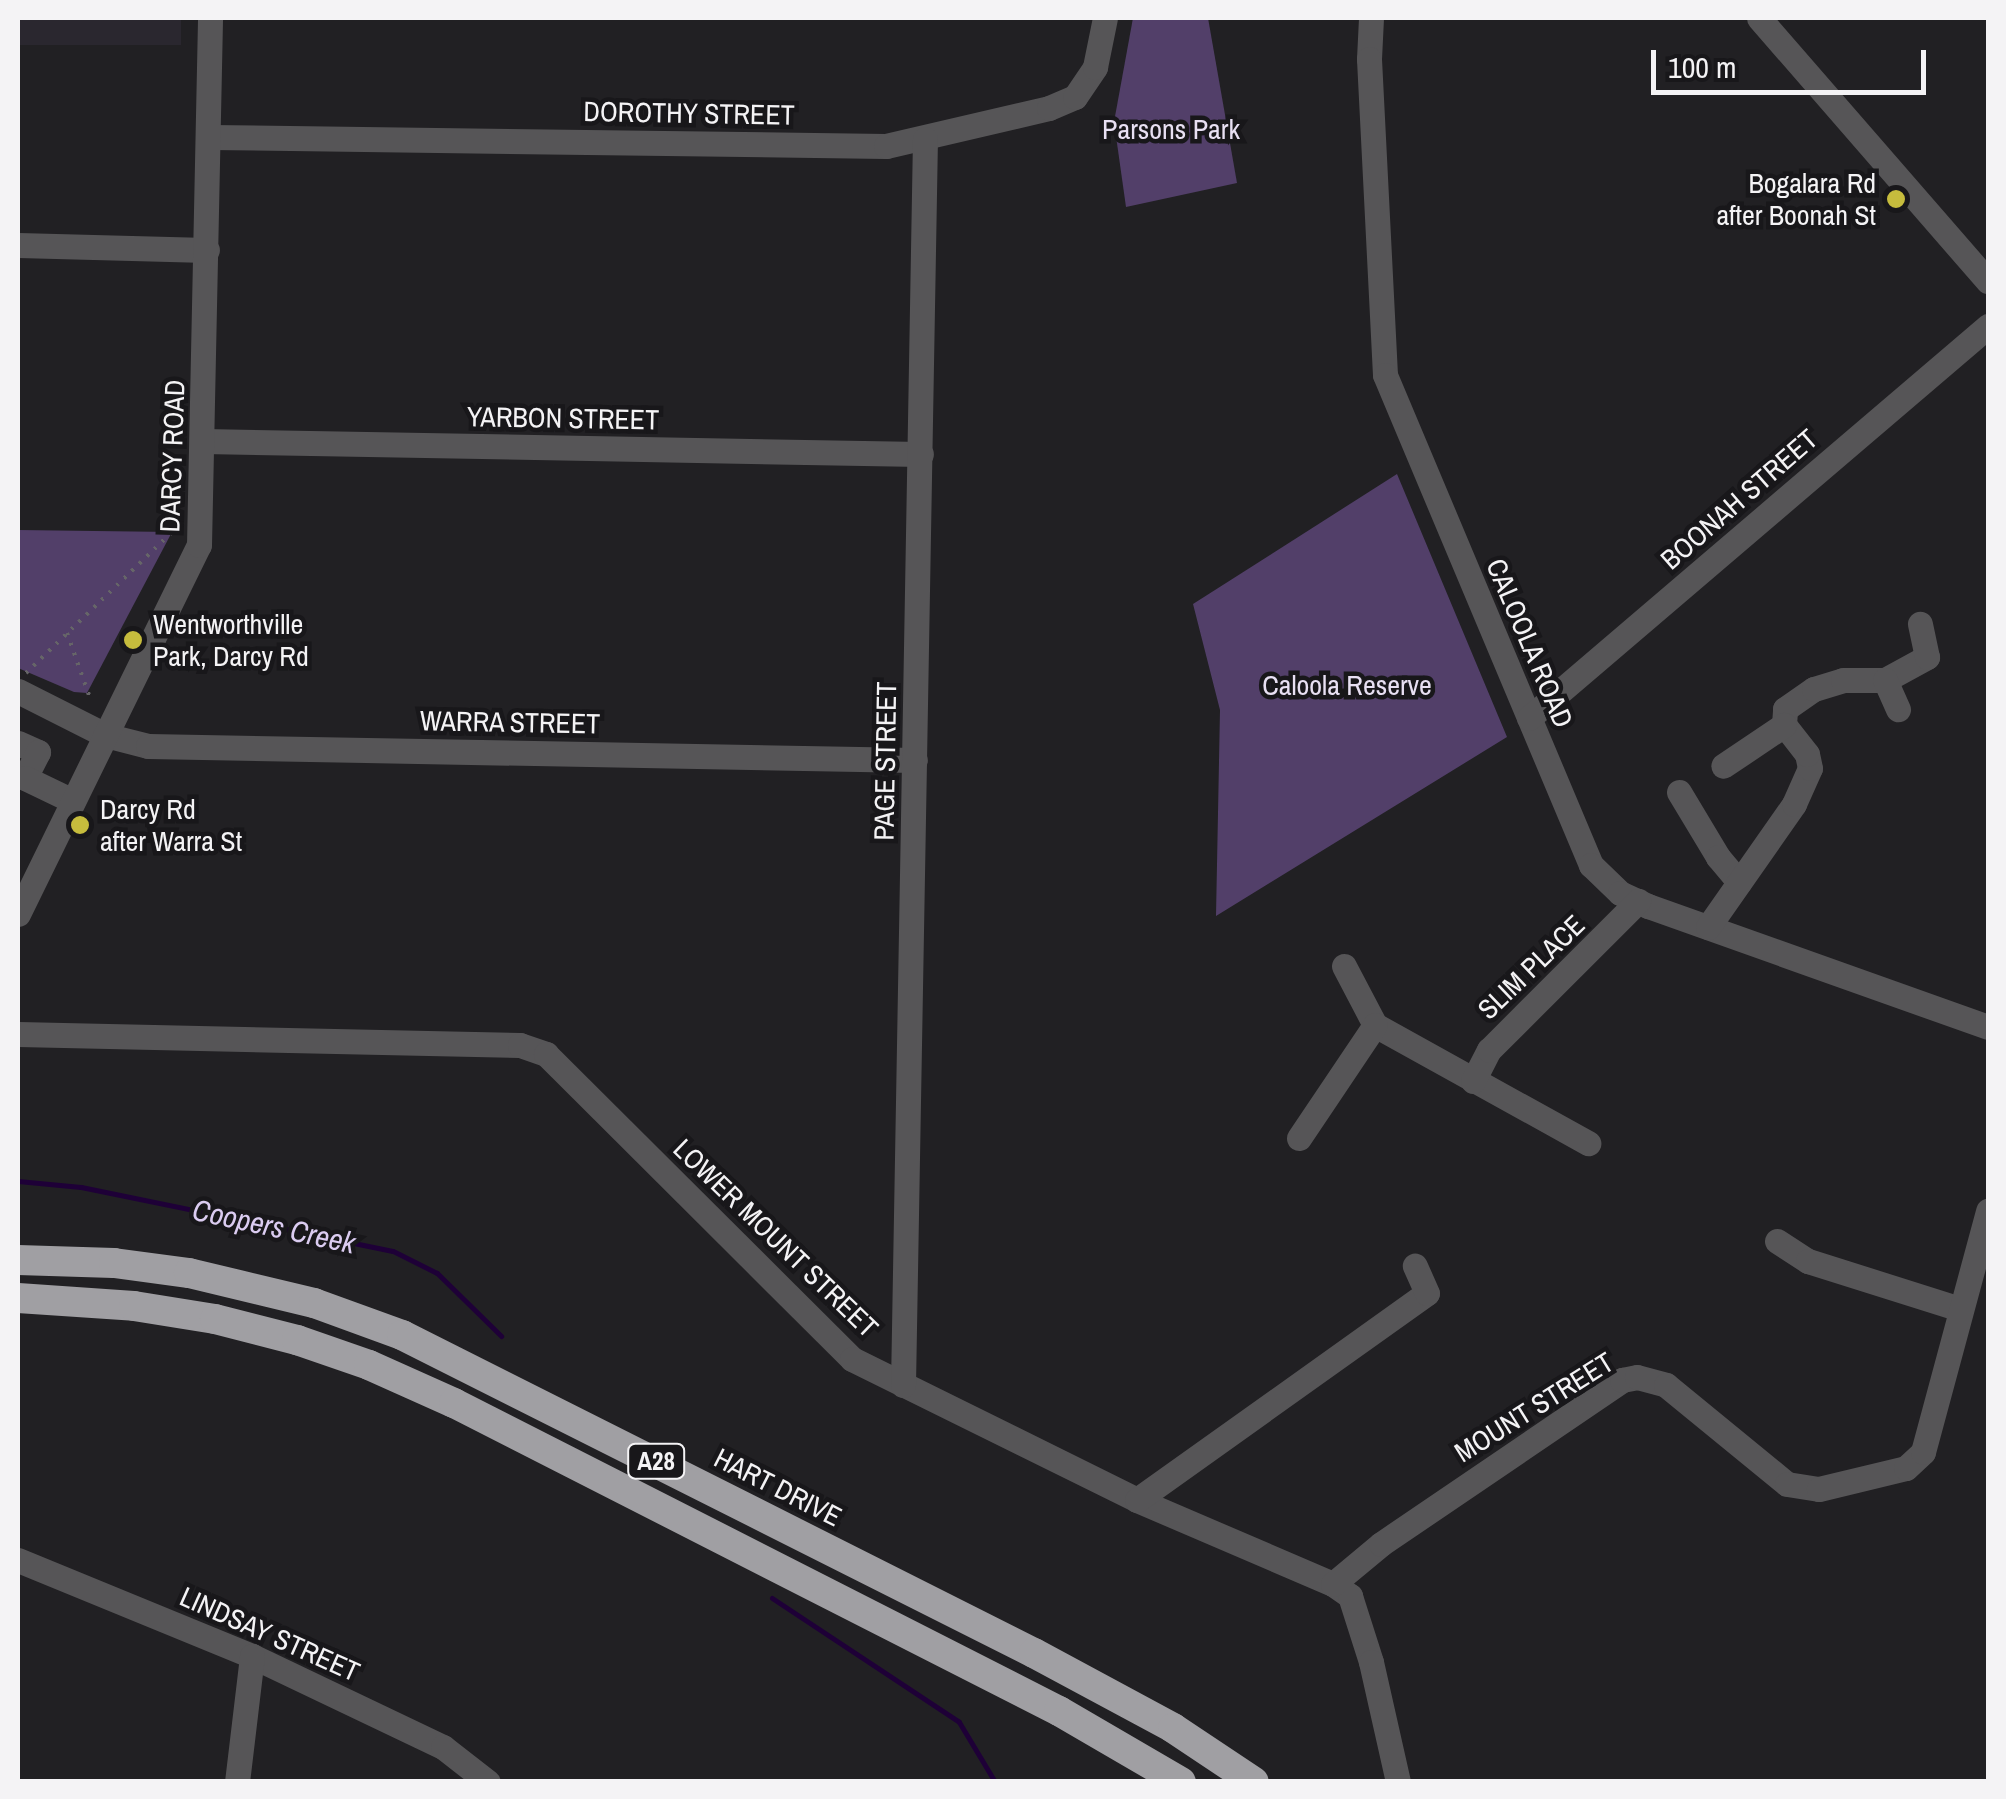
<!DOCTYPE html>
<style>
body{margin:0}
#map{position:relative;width:2006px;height:1799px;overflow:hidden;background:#212023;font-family:"Archivo Narrow",sans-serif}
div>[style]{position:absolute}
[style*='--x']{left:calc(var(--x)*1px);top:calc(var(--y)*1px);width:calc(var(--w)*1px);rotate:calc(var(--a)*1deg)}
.built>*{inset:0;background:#2a272f;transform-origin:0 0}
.green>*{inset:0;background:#523f69}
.stream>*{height:5px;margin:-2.5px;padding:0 2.5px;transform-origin:2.5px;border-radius:2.5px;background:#1e0037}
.path>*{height:4px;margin-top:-2px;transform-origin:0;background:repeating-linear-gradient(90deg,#666568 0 2.5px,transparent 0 10.5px)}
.minor>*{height:25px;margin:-12.5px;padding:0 12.5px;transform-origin:12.5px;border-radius:12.5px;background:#565557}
.highway>*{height:30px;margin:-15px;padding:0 15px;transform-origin:15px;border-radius:15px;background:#a09fa3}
.dots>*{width:28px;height:28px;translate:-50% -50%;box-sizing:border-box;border:5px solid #18171a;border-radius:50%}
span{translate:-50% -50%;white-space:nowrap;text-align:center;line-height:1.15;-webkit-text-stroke:9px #18171a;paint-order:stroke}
.shield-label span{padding:2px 8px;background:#18171a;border:2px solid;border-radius:8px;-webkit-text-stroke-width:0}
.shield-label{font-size:25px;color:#f4f3f5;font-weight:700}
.street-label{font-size:28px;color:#f4f3f5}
.park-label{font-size:28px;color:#e8e0f3}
.poi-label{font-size:28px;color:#f4f3f5}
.right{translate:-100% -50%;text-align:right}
.left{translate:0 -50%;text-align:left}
.water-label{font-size:30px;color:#dbccf1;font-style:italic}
.frame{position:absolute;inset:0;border:20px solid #f4f3f5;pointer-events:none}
.scale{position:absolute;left:1651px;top:50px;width:275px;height:45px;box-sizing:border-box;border:5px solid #f4f3f5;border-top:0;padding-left:12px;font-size:30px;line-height:35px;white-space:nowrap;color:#f4f3f5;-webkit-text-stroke:8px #18171a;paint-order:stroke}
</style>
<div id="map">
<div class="built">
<i style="left:18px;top:18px;width:163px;height:27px"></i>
</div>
<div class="green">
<i style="clip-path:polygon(1133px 18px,1208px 18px,1237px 183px,1126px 207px,1114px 122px)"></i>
<i style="clip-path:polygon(1397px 474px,1507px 737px,1216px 916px,1220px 710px,1193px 604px)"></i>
<i style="clip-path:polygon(18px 530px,172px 532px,87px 693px,74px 692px,18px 668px)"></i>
</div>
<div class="stream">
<i style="--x:18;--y:1181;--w:63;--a:5.4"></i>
<i style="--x:81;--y:1187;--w:318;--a:11.6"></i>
<i style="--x:393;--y:1251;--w:49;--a:26.6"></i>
<i style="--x:437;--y:1273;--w:90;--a:44.5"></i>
<i style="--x:772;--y:1598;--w:224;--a:33.5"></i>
<i style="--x:959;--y:1722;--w:70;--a:59"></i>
</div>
<div class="path">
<i style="--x:67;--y:633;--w:69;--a:70.5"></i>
<i style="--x:26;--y:673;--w:203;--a:-44"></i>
<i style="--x:172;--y:532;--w:7;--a:0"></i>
</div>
<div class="minor">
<i style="--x:1371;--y:18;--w:41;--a:92.8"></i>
<i style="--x:1369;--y:59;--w:316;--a:87.1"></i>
<i style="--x:1385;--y:375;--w:532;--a:67.2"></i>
<i style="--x:1591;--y:865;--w:40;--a:44"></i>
<i style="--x:1620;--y:893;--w:31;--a:25"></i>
<i style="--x:1648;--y:906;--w:361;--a:19.6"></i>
<i style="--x:1759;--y:18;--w:349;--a:49"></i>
<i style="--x:209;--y:137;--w:677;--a:0.76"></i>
<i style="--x:886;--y:146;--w:167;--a:-13.1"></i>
<i style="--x:1049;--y:108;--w:28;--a:-23"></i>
<i style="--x:1075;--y:97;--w:36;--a:-56"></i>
<i style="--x:1095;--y:67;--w:50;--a:-78.5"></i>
<i style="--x:18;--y:245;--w:189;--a:1.5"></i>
<i style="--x:203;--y:441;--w:718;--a:1.04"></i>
<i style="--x:1885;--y:680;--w:48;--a:-28.7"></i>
<i style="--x:1927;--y:657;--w:34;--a:-102"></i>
<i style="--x:18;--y:691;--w:97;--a:26.8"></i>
<i style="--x:105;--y:735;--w:44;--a:14.3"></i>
<i style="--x:148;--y:746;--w:767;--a:1.05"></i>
<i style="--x:1529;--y:718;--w:604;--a:-40.5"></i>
<i style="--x:1784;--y:725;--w:16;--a:-86"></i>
<i style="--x:1785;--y:709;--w:35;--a:-35"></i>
<i style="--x:1814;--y:689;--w:30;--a:-17"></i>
<i style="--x:1843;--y:680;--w:42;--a:0"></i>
<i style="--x:1885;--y:680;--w:32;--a:66"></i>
<i style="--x:18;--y:743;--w:22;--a:24"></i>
<i style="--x:38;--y:752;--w:29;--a:117"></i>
<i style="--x:25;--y:778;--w:53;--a:25.6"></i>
<i style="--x:1679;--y:792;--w:76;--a:59"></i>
<i style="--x:1718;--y:857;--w:33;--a:50"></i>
<i style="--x:18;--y:914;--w:411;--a:-63.9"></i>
<i style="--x:199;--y:545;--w:527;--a:-88.8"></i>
<i style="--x:1708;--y:927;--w:150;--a:-55"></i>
<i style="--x:1794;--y:804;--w:39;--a:-66"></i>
<i style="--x:1810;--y:768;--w:14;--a:-102"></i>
<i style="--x:1807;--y:754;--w:37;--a:-128"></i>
<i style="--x:1784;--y:725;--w:73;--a:146.1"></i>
<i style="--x:1344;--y:966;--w:67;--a:62.3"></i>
<i style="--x:1375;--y:1025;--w:244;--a:29"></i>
<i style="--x:18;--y:1034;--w:502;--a:1.26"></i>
<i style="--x:520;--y:1045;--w:28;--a:19"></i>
<i style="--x:546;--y:1054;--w:432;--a:44.9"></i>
<i style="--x:852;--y:1359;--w:318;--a:26.3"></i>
<i style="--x:1137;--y:1500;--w:213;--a:23.2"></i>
<i style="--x:1333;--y:1584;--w:21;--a:35"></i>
<i style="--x:1350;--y:1596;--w:69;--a:72.3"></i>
<i style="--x:1371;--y:1662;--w:123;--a:77.3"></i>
<i style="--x:1473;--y:1081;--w:35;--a:-63"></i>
<i style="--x:1489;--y:1050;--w:211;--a:-45"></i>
<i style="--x:1299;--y:1138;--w:136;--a:-56.1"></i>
<i style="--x:1777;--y:1241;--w:37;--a:33"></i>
<i style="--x:1808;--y:1261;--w:159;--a:17.5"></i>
<i style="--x:903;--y:1385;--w:1246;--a:-88.99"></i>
<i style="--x:1137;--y:1500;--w:356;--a:-35.5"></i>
<i style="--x:1427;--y:1293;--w:30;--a:-114"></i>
<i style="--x:18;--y:1560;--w:253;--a:22.3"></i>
<i style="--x:252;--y:1656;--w:212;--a:25.5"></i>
<i style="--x:443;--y:1747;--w:57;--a:37.9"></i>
<i style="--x:1333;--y:1584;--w:62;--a:-39.8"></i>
<i style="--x:1381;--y:1544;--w:292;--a:-34.2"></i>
<i style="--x:1622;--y:1380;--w:15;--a:-11"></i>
<i style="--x:1637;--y:1377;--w:30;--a:15"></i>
<i style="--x:1666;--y:1385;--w:156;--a:39.3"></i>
<i style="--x:1787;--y:1484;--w:32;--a:9"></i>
<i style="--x:1819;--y:1489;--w:89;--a:-13.6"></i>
<i style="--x:1906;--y:1468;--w:23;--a:-43"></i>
<i style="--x:1923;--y:1452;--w:250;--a:-74.9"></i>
<i style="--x:237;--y:1782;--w:127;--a:-83.2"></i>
</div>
<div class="highway">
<i style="--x:18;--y:1260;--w:96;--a:1.8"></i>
<i style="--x:114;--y:1263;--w:76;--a:7.6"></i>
<i style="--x:189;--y:1273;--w:129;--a:13.5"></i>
<i style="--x:314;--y:1303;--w:94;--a:20"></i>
<i style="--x:402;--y:1335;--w:707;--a:26.71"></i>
<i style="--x:1034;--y:1653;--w:158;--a:28.3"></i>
<i style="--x:1173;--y:1728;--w:97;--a:33.7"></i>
<i style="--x:18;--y:1298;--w:116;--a:3.9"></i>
<i style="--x:134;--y:1306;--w:82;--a:9.1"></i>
<i style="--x:215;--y:1319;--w:85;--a:14.4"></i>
<i style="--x:297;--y:1340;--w:76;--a:19.1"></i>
<i style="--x:369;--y:1365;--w:93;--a:24.1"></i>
<i style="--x:454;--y:1403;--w:679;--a:26.98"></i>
<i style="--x:1059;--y:1711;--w:141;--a:30.2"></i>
</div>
<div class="dots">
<i style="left:1896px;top:199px;background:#c6bc3d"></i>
<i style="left:133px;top:640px;background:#c6bc3d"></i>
<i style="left:80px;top:825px;background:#c6bc3d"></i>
</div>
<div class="shield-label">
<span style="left:656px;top:1461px">A28</span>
</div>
<div class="street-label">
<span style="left:689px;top:113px;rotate:1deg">DOROTHY STREET</span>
<span style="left:563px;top:418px;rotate:1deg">YARBON STREET</span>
<span style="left:172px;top:456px;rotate:-88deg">DARCY ROAD</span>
<span style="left:1739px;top:499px;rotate:-41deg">BOONAH STREET</span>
<span style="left:1530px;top:643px;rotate:67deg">CALOOLA ROAD</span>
<span style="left:510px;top:722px;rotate:1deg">WARRA STREET</span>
<span style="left:885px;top:761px;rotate:-89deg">PAGE STREET</span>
<span style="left:1531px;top:967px;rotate:-44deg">SLIM PLACE</span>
<span style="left:776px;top:1238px;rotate:44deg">LOWER MOUNT STREET</span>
<span style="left:1534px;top:1407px;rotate:-32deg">MOUNT STREET</span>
<span style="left:778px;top:1487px;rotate:27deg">HART DRIVE</span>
<span style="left:270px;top:1634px;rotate:24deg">LINDSAY STREET</span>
</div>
<div class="park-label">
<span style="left:1171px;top:129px">Parsons Park</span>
<span style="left:1347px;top:685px">Caloola Reserve</span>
</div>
<div class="poi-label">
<span class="right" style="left:1876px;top:199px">Bogalara Rd<br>after Boonah St</span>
<span class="left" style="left:153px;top:640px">Wentworthville<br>Park, Darcy Rd</span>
<span class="left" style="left:100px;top:825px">Darcy Rd<br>after Warra St</span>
</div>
<div class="water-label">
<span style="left:274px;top:1226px;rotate:12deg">Coopers Creek</span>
</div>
<div class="frame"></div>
<div class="scale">100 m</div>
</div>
